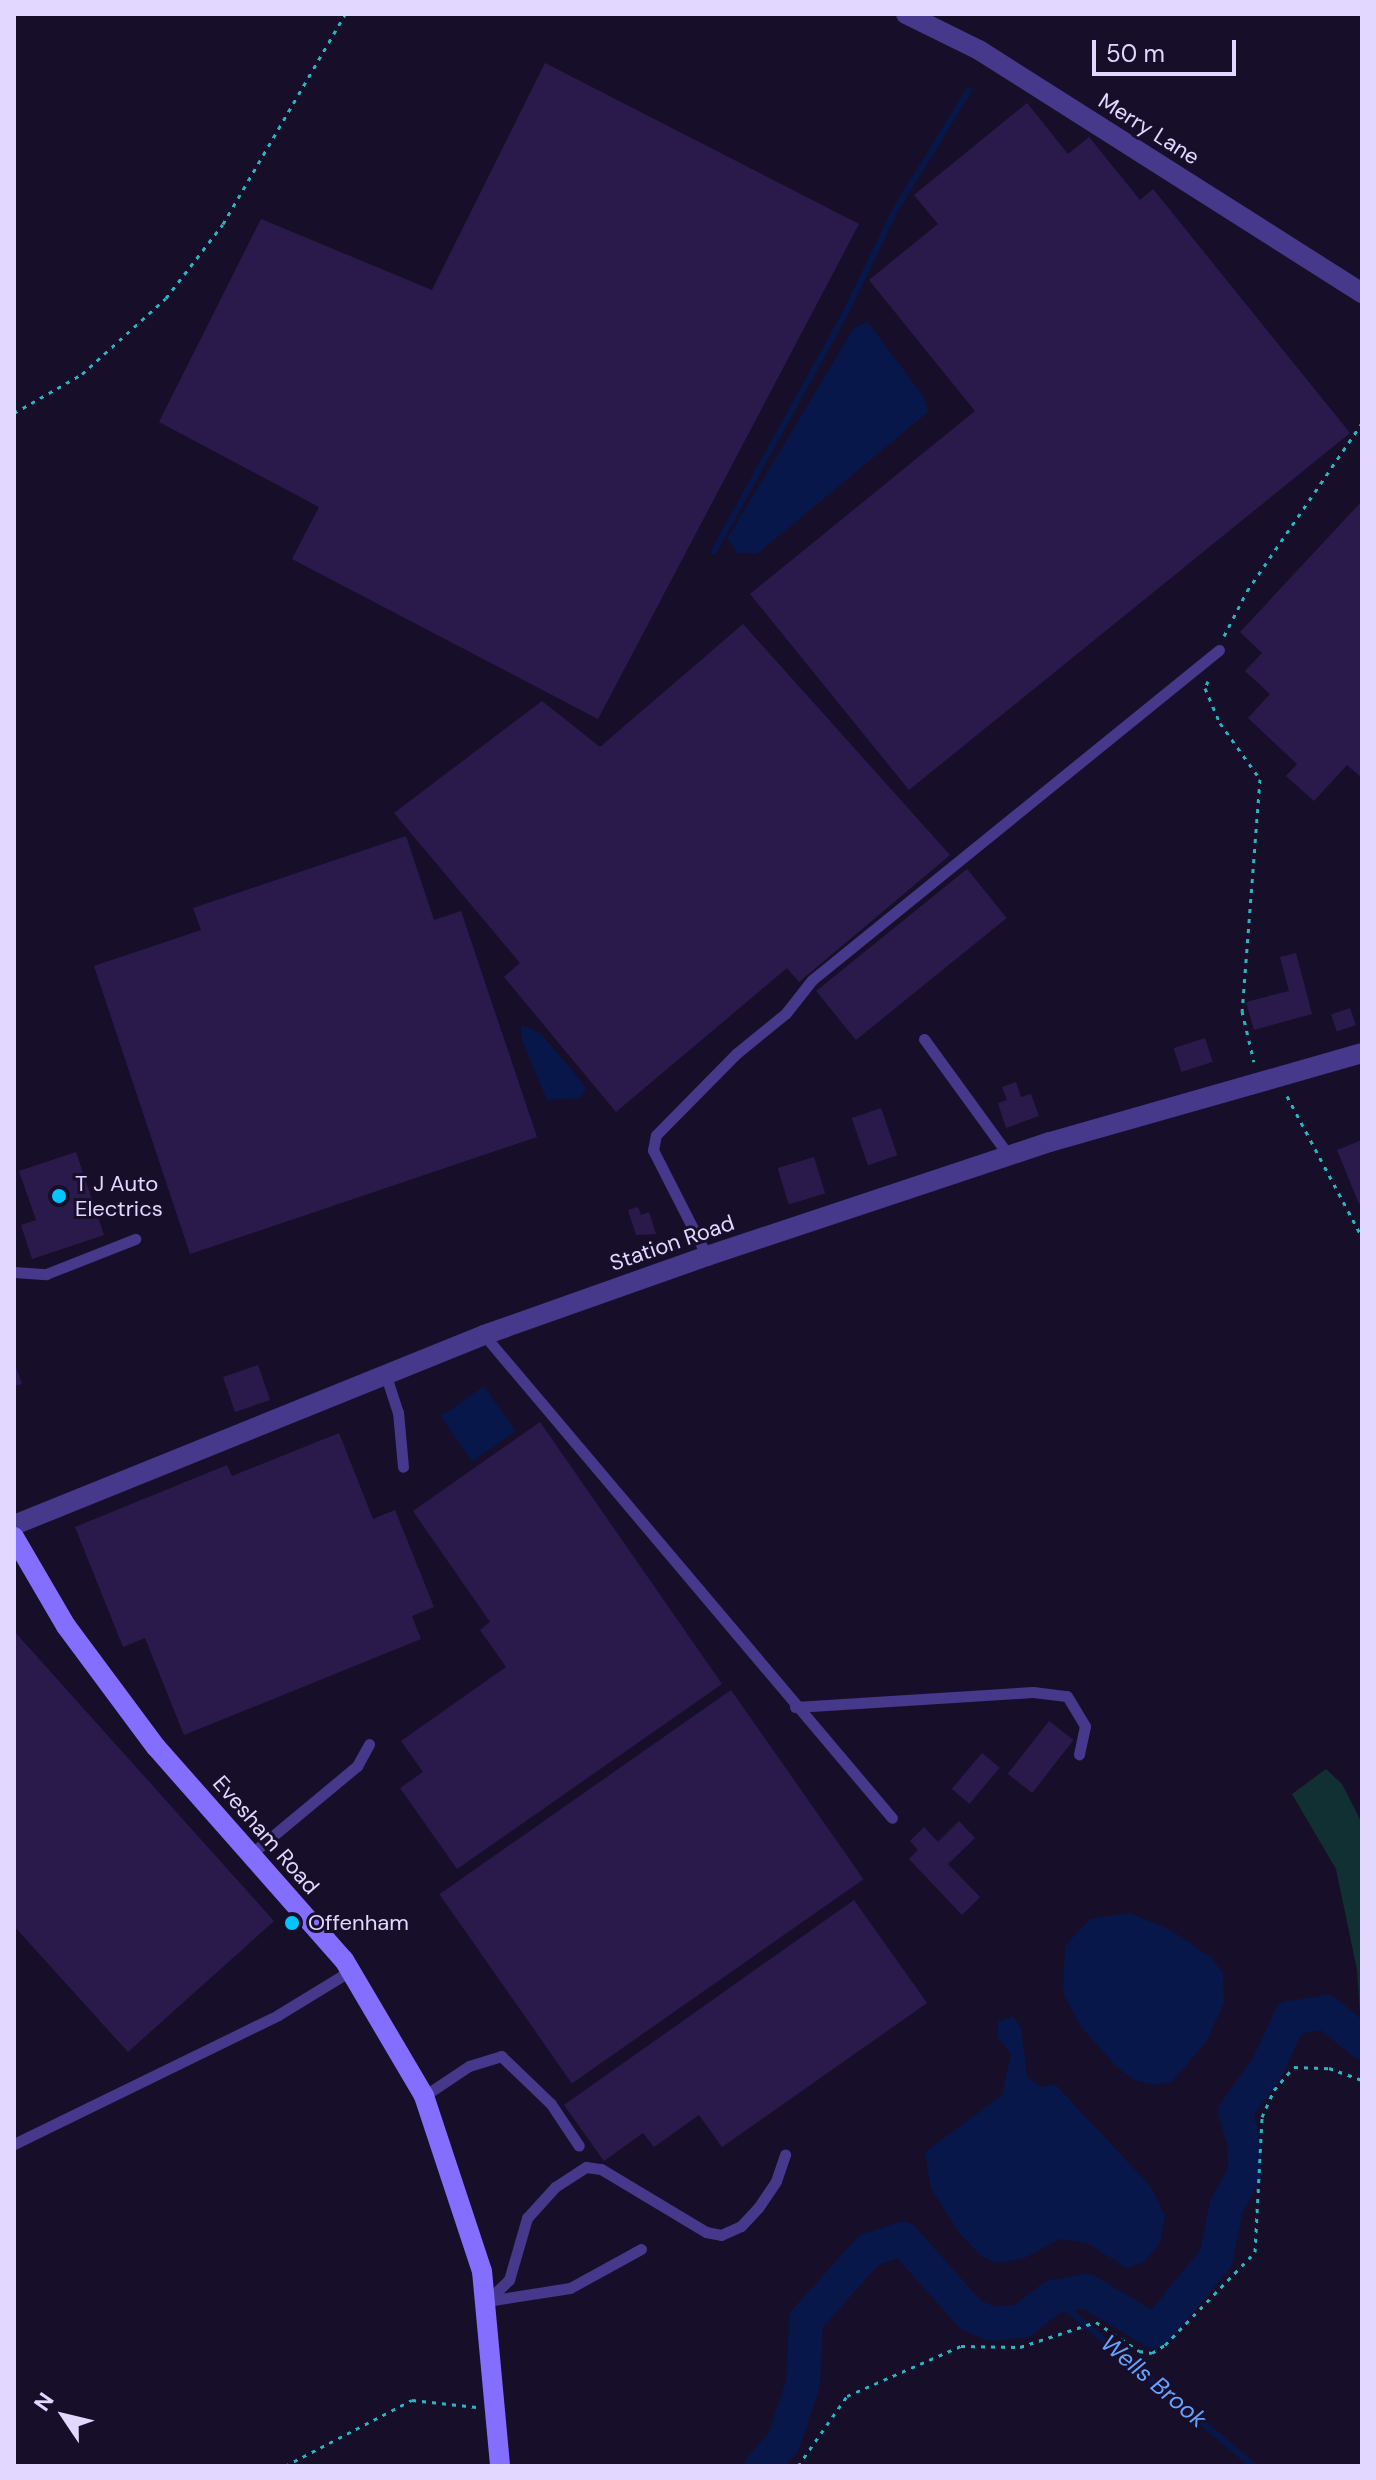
<!DOCTYPE html>
<style>
body{margin:0}
#map{position:relative;width:1376px;height:2480px;overflow:hidden;background:#170f29;font-family:"DM Sans",sans-serif}
div>[style]{position:absolute}
[style*='--x']{left:calc(var(--x)*1px);top:calc(var(--y)*1px);width:calc(var(--w)*1px);rotate:calc(var(--a)*1deg)}
.green>*{inset:0;background:#113033}
.water>*{inset:0;background:#081749;transform-origin:0 0}
.stream>*{height:6px;margin:-3px;padding:0 3px;transform-origin:3px;border-radius:3px;background:#081749}
.river>*{height:34px;margin:-17px;padding:0 17px;transform-origin:17px;border-radius:17px;background:#081749}
.building>*{inset:0;background:#2a1a4b;transform-origin:0 0}
.path>*{height:3px;margin-top:-1.5px;transform-origin:0;background:repeating-linear-gradient(90deg,#2ab5c0 0 4px,transparent 0 10px)}
.service>*{height:11px;margin:-5.5px;padding:0 5.5px;transform-origin:5.5px;border-radius:5.5px;background:#46388a}
.minor>*{height:20px;margin:-10px;padding:0 10px;transform-origin:10px;border-radius:10px;background:#46388a}
.secondary>*{height:20px;margin:-10px;padding:0 10px;transform-origin:10px;border-radius:10px;background:#846eff}
.dots>*{width:22px;height:22px;translate:-50% -50%;box-sizing:border-box;border:4px solid #170f29;border-radius:50%}
span{translate:-50% -50%;white-space:nowrap;text-align:center;line-height:1.15;-webkit-text-stroke:6px #170f29;paint-order:stroke}
.street-label{font-size:22px;color:#e1d7ff}
.poi-label{font-size:22px;color:#e1d7ff}
.left{translate:0 -50%;text-align:left}
.water-label{font-size:24px;color:#65a3ff;font-style:italic}
.frame{position:absolute;inset:0;border:16px solid #e1d7ff;pointer-events:none}
.north{position:absolute;left:24px;top:2376px;width:80px;height:80px;-webkit-text-stroke:6px #170f29;paint-order:stroke;rotate:305deg;font-size:22px;font-weight:700;line-height:32px;text-align:center;color:#e1d7ff}
.north::after{content:'';display:block;margin:auto;width:28px;height:36px;background:#e1d7ff;clip-path:polygon(50% 0,100% 100%,50% 72%,0 100%)}
.scale{position:absolute;left:1092px;top:40px;width:144px;height:36px;box-sizing:border-box;border:4px solid #e1d7ff;border-top:0;padding-left:10px;font-size:24px;line-height:28px;white-space:nowrap;color:#e1d7ff;-webkit-text-stroke:6px #170f29;paint-order:stroke}
</style>
<div id="map">
<div class="green">
<i style="clip-path:polygon(1326px 1769px,1342px 1784px,1362px 1823px,1362px 2042px,1357px 1970px,1336px 1869px,1292px 1794px)"></i>
</div>
<div class="water">
<i style="clip-path:polygon(867px 321px,924px 397px,928px 412px,757px 554px,738px 553px,727px 539px,853px 329px)"></i>
<i style="clip-path:polygon(521px 1025px,540px 1033px,572px 1070px,586px 1088px,581px 1098px,547px 1100px,522px 1040px)"></i>
<i style="left:484px;top:1386px;width:55px;height:53px;rotate:55deg"></i>
<i style="clip-path:polygon(1130px 1913px,1169px 1929px,1212px 1958px,1223px 1974px,1224px 2003px,1206px 2042px,1172px 2082px,1154px 2085px,1134px 2080px,1116px 2066px,1081px 2027px,1063px 1993px,1065px 1946px,1090px 1919px)"></i>
<i style="clip-path:polygon(1013px 2016px,1021px 2028px,1027px 2077px,1041px 2087px,1055px 2084px,1151px 2187px,1165px 2216px,1160px 2243px,1144px 2262px,1127px 2268px,1087px 2243px,1060px 2239px,1022px 2259px,997px 2263px,981px 2256px,961px 2235px,931px 2189px,925px 2152px,1002px 2095px,1011px 2054px,998px 2038px,998px 2022px)"></i>
</div>
<div class="stream">
<i style="--x:714;--y:551;--w:271;--a:-61.1"></i>
<i style="--x:845;--y:314;--w:113;--a:-64.3"></i>
<i style="--x:894;--y:212;--w:143;--a:-58.4"></i>
<i style="--x:1053;--y:2297;--w:263;--a:40.1"></i>
</div>
<div class="river">
<i style="--x:762;--y:2466;--w:31;--a:-48"></i>
<i style="--x:783;--y:2443;--w:62;--a:-71.3"></i>
<i style="--x:803;--y:2384;--w:64;--a:-87.3"></i>
<i style="--x:806;--y:2320;--w:94;--a:-48"></i>
<i style="--x:869;--y:2250;--w:36;--a:-18"></i>
<i style="--x:903;--y:2239;--w:102;--a:48.2"></i>
<i style="--x:971;--y:2315;--w:23;--a:23"></i>
<i style="--x:992;--y:2324;--w:30;--a:-6"></i>
<i style="--x:1022;--y:2321;--w:39;--a:-38"></i>
<i style="--x:1053;--y:2297;--w:35;--a:-10"></i>
<i style="--x:1087;--y:2291;--w:79;--a:31.1"></i>
<i style="--x:1155;--y:2332;--w:96;--a:-50.5"></i>
<i style="--x:1216;--y:2258;--w:52;--a:-78.9"></i>
<i style="--x:1226;--y:2207;--w:39;--a:-61"></i>
<i style="--x:1245;--y:2173;--w:33;--a:-92"></i>
<i style="--x:1244;--y:2140;--w:29;--a:-108"></i>
<i style="--x:1235;--y:2112;--w:54;--a:-54"></i>
<i style="--x:1267;--y:2068;--w:55;--a:-65.3"></i>
<i style="--x:1290;--y:2018;--w:36;--a:-9"></i>
<i style="--x:1326;--y:2012;--w:47;--a:39.8"></i>
</div>
<div class="building">
<i style="clip-path:polygon(545px 63px,859px 224px,598px 719px,292px 559px,319px 507px,159px 422px,261px 219px,432px 290px)"></i>
<i style="clip-path:polygon(1027px 103px,1068px 154px,1089px 137px,1140px 200px,1153px 189px,1350px 433px,909px 790px,750px 594px,975px 411px,869px 280px,938px 224px,914px 195px)"></i>
<i style="clip-path:polygon(1362px 501px,1362px 778px,1347px 765px,1314px 801px,1286px 776px,1297px 764px,1248px 718px,1270px 694px,1245px 671px,1262px 653px,1240px 632px)"></i>
<i style="clip-path:polygon(743px 624px,950px 855px,799px 982px,787px 968px,616px 1112px,504px 977px,520px 963px,394px 813px,542px 701px,600px 747px)"></i>
<i style="clip-path:polygon(406px 836px,434px 920px,461px 911px,537px 1137px,190px 1254px,94px 966px,201px 930px,193px 908px)"></i>
<i style="left:967px;top:869px;width:63px;height:194px;rotate:51deg"></i>
<i style="clip-path:polygon(1296px 953px,1312px 1014px,1254px 1030px,1246px 1002px,1289px 991px,1280px 957px)"></i>
<i style="left:1350px;top:1008px;width:18px;height:20px;rotate:71deg"></i>
<i style="left:1205px;top:1038px;width:25px;height:33px;rotate:72deg"></i>
<i style="clip-path:polygon(1016px 1082px,1021px 1097px,1031px 1094px,1039px 1116px,1006px 1128px,998px 1103px,1007px 1100px,1002px 1087px)"></i>
<i style="left:881px;top:1108px;width:50px;height:31px;rotate:71deg"></i>
<i style="clip-path:polygon(1362px 1140px,1362px 1202px,1359px 1204px,1337px 1150px)"></i>
<i style="clip-path:polygon(76px 1152px,104px 1235px,32px 1259px,21px 1225px,36px 1220px,19px 1171px)"></i>
<i style="left:814px;top:1157px;width:38px;height:38px;rotate:73deg"></i>
<i style="clip-path:polygon(638px 1207px,641px 1215px,649px 1212px,656px 1234px,636px 1235px,628px 1210px)"></i>
<i style="clip-path:polygon(14px 1362px,22px 1384px,14px 1386px)"></i>
<i style="left:258px;top:1365px;width:37px;height:37px;rotate:71deg"></i>
<i style="clip-path:polygon(540px 1422px,722px 1684px,457px 1869px,400px 1788px,423px 1772px,401px 1741px,506px 1667px,480px 1630px,490px 1622px,413px 1511px)"></i>
<i style="clip-path:polygon(339px 1433px,373px 1519px,395px 1510px,434px 1607px,412px 1616px,421px 1639px,184px 1735px,145px 1638px,123px 1647px,75px 1527px,227px 1465px,232px 1476px)"></i>
<i style="clip-path:polygon(14px 1631px,274px 1921px,128px 2052px,14px 1926px)"></i>
<i style="left:731px;top:1690px;width:231px;height:356px;rotate:55deg"></i>
<i style="left:1049px;top:1721px;width:31px;height:67px;rotate:38deg"></i>
<i style="left:982px;top:1753px;width:23px;height:47px;rotate:40deg"></i>
<i style="clip-path:polygon(959px 1821px,975px 1838px,948px 1864px,980px 1897px,962px 1915px,909px 1859px,918px 1850px,910px 1841px,924px 1827px,938px 1842px)"></i>
<i style="clip-path:polygon(854px 1900px,927px 2003px,722px 2147px,699px 2115px,654px 2147px,643px 2133px,604px 2161px,564px 2105px)"></i>
</div>
<div class="path">
<i style="--x:14;--y:413;--w:78;--a:-29.8"></i>
<i style="--x:82;--y:374;--w:113;--a:-42.1"></i>
<i style="--x:166;--y:298;--w:93;--a:-52.4"></i>
<i style="--x:223;--y:224;--w:243;--a:-59.8"></i>
<i style="--x:1224;--y:636;--w:51;--a:-62.9"></i>
<i style="--x:1247;--y:591;--w:204;--a:-55.6"></i>
<i style="--x:1208;--y:681;--w:8;--a:113"></i>
<i style="--x:1205;--y:688;--w:38;--a:67"></i>
<i style="--x:1220;--y:723;--w:69;--a:54.5"></i>
<i style="--x:1260;--y:779;--w:233;--a:94.4"></i>
<i style="--x:1242;--y:1011;--w:52;--a:76.8"></i>
<i style="--x:1287;--y:1096;--w:160;--a:62"></i>
<i style="--x:285;--y:2466;--w:143;--a:-27.5"></i>
<i style="--x:412;--y:2400;--w:65;--a:6.1"></i>
<i style="--x:798;--y:2466;--w:85;--a:-55"></i>
<i style="--x:847;--y:2396;--w:124;--a:-23.7"></i>
<i style="--x:961;--y:2346;--w:59;--a:1"></i>
<i style="--x:1020;--y:2347;--w:80;--a:-18.2"></i>
<i style="--x:1096;--y:2322;--w:52;--a:34"></i>
<i style="--x:1139;--y:2351;--w:13;--a:9"></i>
<i style="--x:1152;--y:2353;--w:15;--a:-32"></i>
<i style="--x:1165;--y:2345;--w:129;--a:-45.9"></i>
<i style="--x:1255;--y:2252;--w:135;--a:-87"></i>
<i style="--x:1262;--y:2117;--w:30;--a:-66"></i>
<i style="--x:1274;--y:2090;--w:30;--a:-49"></i>
<i style="--x:1294;--y:2067;--w:35;--a:2"></i>
<i style="--x:1329;--y:2068;--w:35;--a:20"></i>
</div>
<div class="service">
<i style="--x:924;--y:1039;--w:145;--a:54"></i>
<i style="--x:707;--y:1256;--w:119;--a:-117"></i>
<i style="--x:653;--y:1150;--w:15;--a:-79"></i>
<i style="--x:656;--y:1135;--w:115;--a:-45.4"></i>
<i style="--x:737;--y:1053;--w:63;--a:-39.2"></i>
<i style="--x:786;--y:1013;--w:42;--a:-51.8"></i>
<i style="--x:812;--y:980;--w:524;--a:-39.04"></i>
<i style="--x:14;--y:1272;--w:32;--a:4"></i>
<i style="--x:46;--y:1274;--w:96;--a:-21.5"></i>
<i style="--x:484;--y:1335;--w:632;--a:49.81"></i>
<i style="--x:386;--y:1376;--w:38;--a:72"></i>
<i style="--x:398;--y:1412;--w:55;--a:84.8"></i>
<i style="--x:795;--y:1707;--w:238;--a:-3.6"></i>
<i style="--x:1033;--y:1692;--w:34;--a:7"></i>
<i style="--x:1067;--y:1696;--w:35;--a:59"></i>
<i style="--x:1085;--y:1726;--w:29;--a:102"></i>
<i style="--x:251;--y:1854;--w:138;--a:-39.7"></i>
<i style="--x:357;--y:1766;--w:25;--a:-61"></i>
<i style="--x:424;--y:2096;--w:54;--a:-33.7"></i>
<i style="--x:469;--y:2066;--w:34;--a:-17"></i>
<i style="--x:501;--y:2056;--w:69;--a:43.8"></i>
<i style="--x:551;--y:2104;--w:50;--a:56.3"></i>
<i style="--x:14;--y:2144;--w:294;--a:-26"></i>
<i style="--x:278;--y:2015;--w:84;--a:-31.4"></i>
<i style="--x:487;--y:2301;--w:30;--a:-44"></i>
<i style="--x:509;--y:2280;--w:65;--a:-73.8"></i>
<i style="--x:527;--y:2218;--w:42;--a:-47.9"></i>
<i style="--x:555;--y:2187;--w:37;--a:-33"></i>
<i style="--x:586;--y:2167;--w:15;--a:8"></i>
<i style="--x:601;--y:2169;--w:122;--a:31"></i>
<i style="--x:706;--y:2232;--w:15;--a:11"></i>
<i style="--x:721;--y:2235;--w:22;--a:-24"></i>
<i style="--x:741;--y:2226;--w:25;--a:-47"></i>
<i style="--x:758;--y:2208;--w:32;--a:-56"></i>
<i style="--x:776;--y:2181;--w:28;--a:-71"></i>
<i style="--x:487;--y:2301;--w:84;--a:-8.9"></i>
<i style="--x:570;--y:2288;--w:81;--a:-28.8"></i>
</div>
<div class="minor">
<i style="--x:906;--y:14;--w:81;--a:26.3"></i>
<i style="--x:979;--y:50;--w:454;--a:32.4"></i>
<i style="--x:14;--y:1525;--w:507;--a:-22.01"></i>
<i style="--x:484;--y:1335;--w:237;--a:-19.5"></i>
<i style="--x:707;--y:1256;--w:361;--a:-18.4"></i>
<i style="--x:1050;--y:1142;--w:324;--a:-15.9"></i>
</div>
<div class="secondary">
<i style="--x:14;--y:1537;--w:103;--a:59.7"></i>
<i style="--x:66;--y:1626;--w:151;--a:53.4"></i>
<i style="--x:156;--y:1747;--w:284;--a:48.6"></i>
<i style="--x:344;--y:1960;--w:158;--a:59.5"></i>
<i style="--x:424;--y:2096;--w:184;--a:71.7"></i>
<i style="--x:482;--y:2271;--w:196;--a:84.7"></i>
</div>
<div class="dots">
<i style="left:59px;top:1196px;background:#03c5ff"></i>
<i style="left:292px;top:1923px;background:#03c5ff"></i>
</div>
<div class="street-label">
<span style="left:1149px;top:129px;rotate:32deg">Merry Lane</span>
<span style="left:672px;top:1243px;rotate:-19deg">Station Road</span>
<span style="left:266px;top:1835px;rotate:49deg">Evesham Road</span>
</div>
<div class="poi-label">
<span class="left" style="left:75px;top:1196px">T J Auto<br>Electrics</span>
<span class="left" style="left:308px;top:1923px">Offenham</span>
</div>
<div class="water-label">
<span style="left:1154px;top:2381px;rotate:40deg">Wells Brook</span>
</div>
<div class="frame"></div>
<div class="north">N</div>
<div class="scale">50 m</div>
</div>
